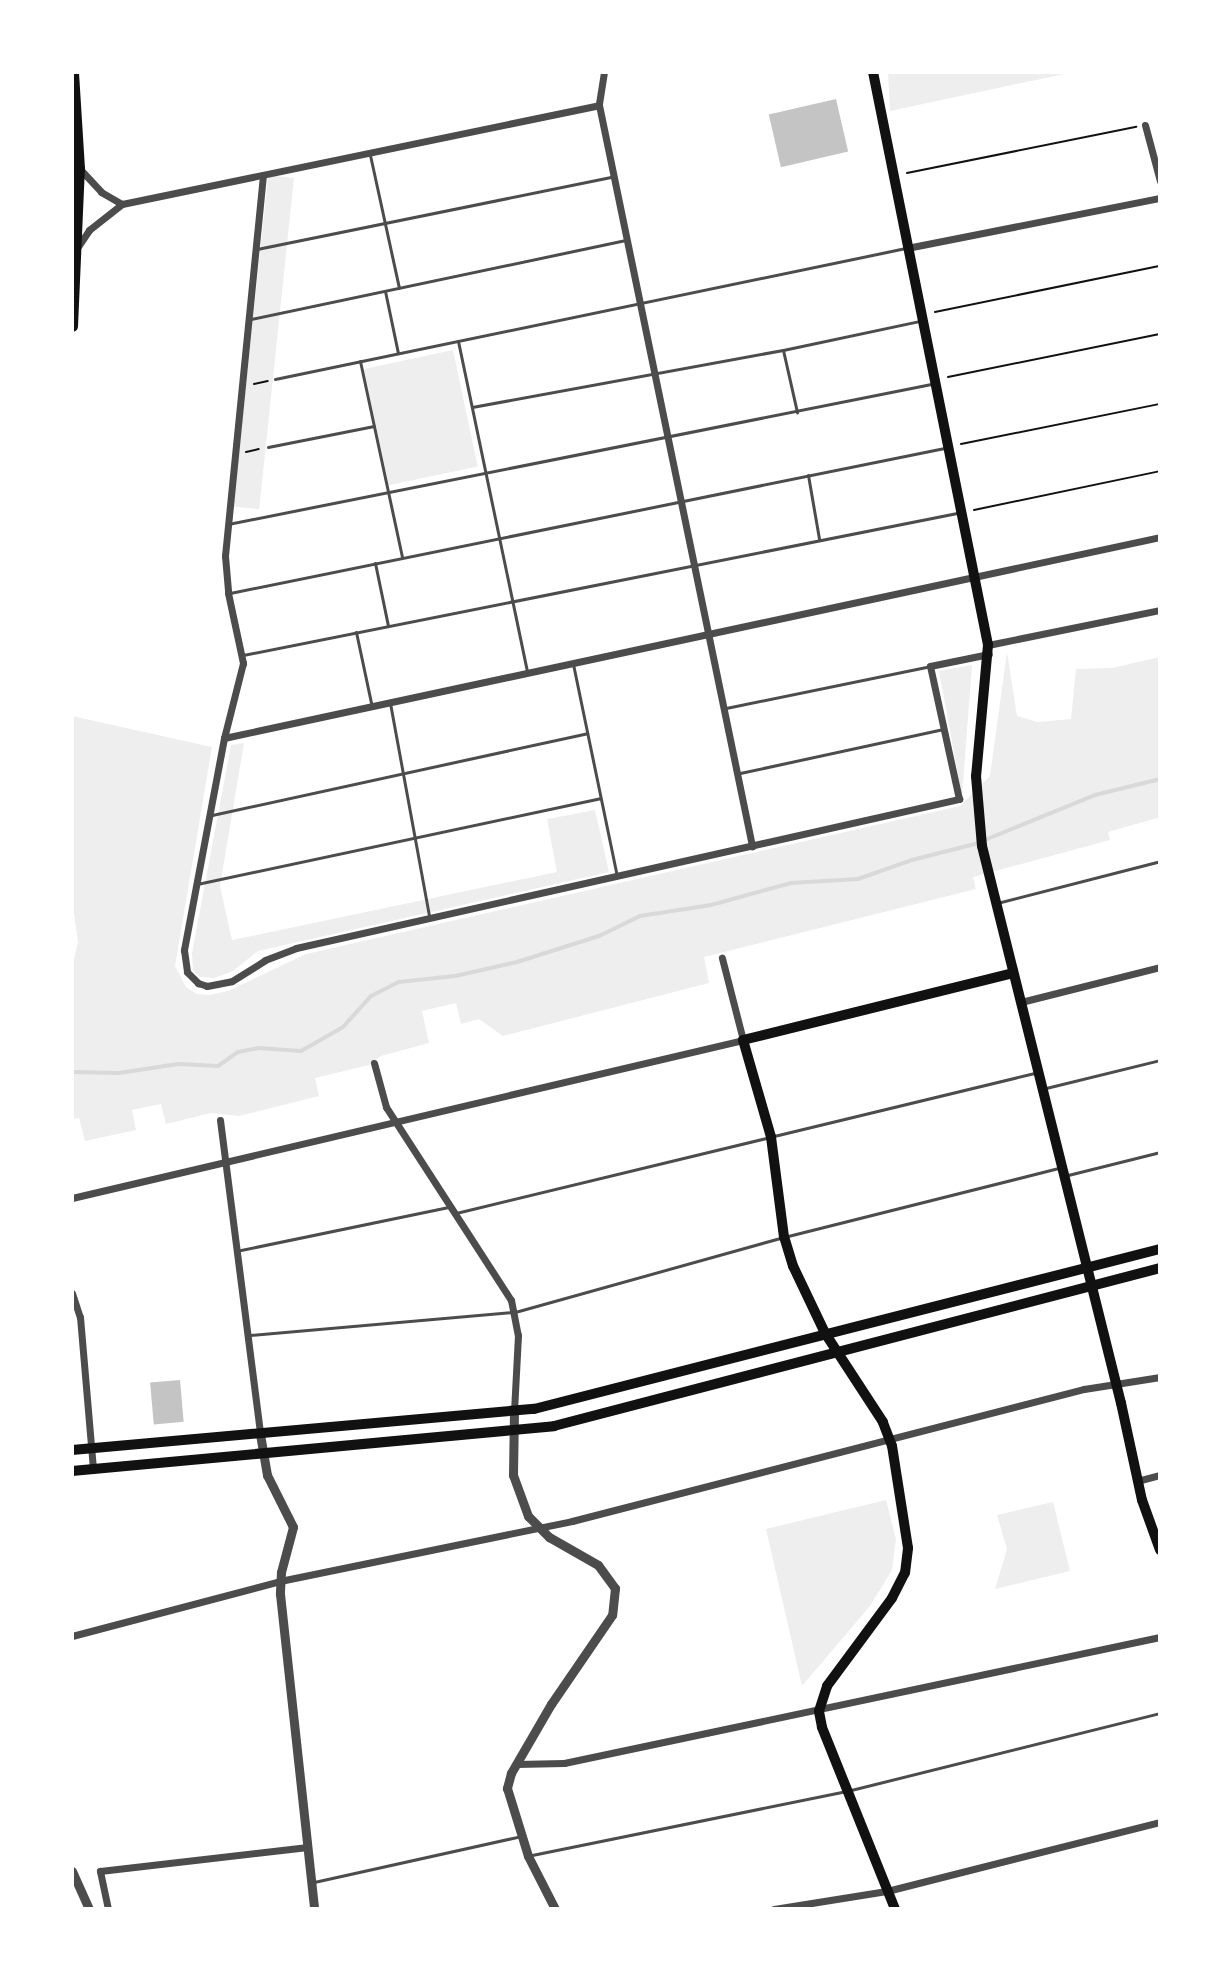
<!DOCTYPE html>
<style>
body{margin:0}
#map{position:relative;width:1232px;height:1981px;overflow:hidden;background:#fff;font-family:Poppins,sans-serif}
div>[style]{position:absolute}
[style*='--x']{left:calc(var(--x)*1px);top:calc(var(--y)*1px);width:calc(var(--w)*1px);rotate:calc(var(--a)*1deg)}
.green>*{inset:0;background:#eee;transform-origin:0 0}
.stream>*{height:4px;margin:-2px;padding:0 2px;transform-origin:2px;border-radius:2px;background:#d9d9d9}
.building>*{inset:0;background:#c4c4c4;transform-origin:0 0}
.path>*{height:2px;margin:-1px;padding:0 1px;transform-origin:1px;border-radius:1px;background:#111}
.service>*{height:3px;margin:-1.5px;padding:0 1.5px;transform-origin:1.5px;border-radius:1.5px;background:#4c4c4c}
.minor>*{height:7px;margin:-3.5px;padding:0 3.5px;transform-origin:3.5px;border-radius:3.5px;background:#4c4c4c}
.tertiary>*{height:9px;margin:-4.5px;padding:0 4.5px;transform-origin:4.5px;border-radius:4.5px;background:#4c4c4c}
.secondary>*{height:10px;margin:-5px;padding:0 5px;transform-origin:5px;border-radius:5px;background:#111}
.primary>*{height:11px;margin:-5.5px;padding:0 5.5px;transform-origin:5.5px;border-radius:5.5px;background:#111}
span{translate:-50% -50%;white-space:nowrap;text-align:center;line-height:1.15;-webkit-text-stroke:8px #fff;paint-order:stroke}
.frame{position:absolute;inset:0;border:74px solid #fff;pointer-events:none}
</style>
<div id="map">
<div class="green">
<i style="clip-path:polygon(888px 72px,1074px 72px,890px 111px)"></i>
<i style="left:294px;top:178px;width:333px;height:26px;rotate:96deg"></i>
<i style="left:453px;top:350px;width:119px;height:91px;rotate:78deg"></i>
<i style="clip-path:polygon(1007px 652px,1017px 716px,1038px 722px,1071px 719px,1076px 669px,1112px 668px,1160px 657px,1160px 826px,1157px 818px,1108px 832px,1110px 840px,973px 877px,976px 889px,704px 957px,709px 983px,503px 1036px,479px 1019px,461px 1024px,456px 1003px,422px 1011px,429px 1043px,381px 1056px,369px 1065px,315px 1078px,319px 1096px,239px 1116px,211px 1113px,166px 1124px,161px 1104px,132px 1110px,136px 1130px,85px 1141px,79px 1118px,72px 1119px,72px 966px,78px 942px,72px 900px,72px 716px,212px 747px,175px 966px,186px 987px,197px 994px,209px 995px,228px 991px,306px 954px,960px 806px,990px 776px)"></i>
<i style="clip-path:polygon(972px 665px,962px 796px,939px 671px)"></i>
<i style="clip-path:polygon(244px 743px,220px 886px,232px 940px,557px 872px,547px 819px,595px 810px,609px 872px,258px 951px,233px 971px,214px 978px,200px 977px,193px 970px,192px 953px,231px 745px)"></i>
<i style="clip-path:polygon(886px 1500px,896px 1539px,892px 1570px,870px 1606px,802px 1686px,766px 1529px)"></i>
<i style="clip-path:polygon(1053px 1502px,1070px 1571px,995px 1589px,1007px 1549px,997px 1515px)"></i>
</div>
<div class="stream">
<i style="--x:72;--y:1072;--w:47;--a:1.2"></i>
<i style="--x:119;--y:1073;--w:60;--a:-8.7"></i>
<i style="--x:178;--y:1064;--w:40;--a:2.9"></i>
<i style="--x:218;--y:1066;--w:24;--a:-35"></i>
<i style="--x:238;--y:1052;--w:21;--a:-11"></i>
<i style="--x:259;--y:1048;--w:42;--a:4.1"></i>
<i style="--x:301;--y:1051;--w:48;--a:-29.7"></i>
<i style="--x:343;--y:1027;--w:42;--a:-47.9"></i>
<i style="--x:371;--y:996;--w:31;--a:-27"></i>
<i style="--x:399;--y:982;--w:56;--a:-6.1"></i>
<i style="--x:455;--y:976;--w:64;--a:-12.7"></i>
<i style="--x:517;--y:962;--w:86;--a:-17.6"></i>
<i style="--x:599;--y:936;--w:46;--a:-26"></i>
<i style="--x:640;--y:916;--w:72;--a:-8.8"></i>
<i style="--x:711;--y:905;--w:83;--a:-15.4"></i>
<i style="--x:791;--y:883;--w:67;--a:-3.4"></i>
<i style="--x:858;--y:879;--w:57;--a:-19.4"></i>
<i style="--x:912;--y:860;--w:65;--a:-14.3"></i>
<i style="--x:975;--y:844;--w:130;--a:-22.2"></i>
<i style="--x:1095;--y:795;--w:67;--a:-13.8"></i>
</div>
<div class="building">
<i style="left:836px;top:99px;width:54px;height:69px;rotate:77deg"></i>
<i style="left:180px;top:1380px;width:42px;height:30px;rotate:85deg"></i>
</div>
<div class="path">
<i style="--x:907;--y:173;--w:234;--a:-11.4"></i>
<i style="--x:935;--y:312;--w:230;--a:-11.6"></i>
<i style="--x:948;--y:377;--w:216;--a:-11.5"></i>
<i style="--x:254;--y:384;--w:14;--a:-12"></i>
<i style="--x:961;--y:444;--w:203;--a:-11.4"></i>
<i style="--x:246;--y:452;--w:13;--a:-13"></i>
<i style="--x:974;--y:510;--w:190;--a:-11.8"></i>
</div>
<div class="service">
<i style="--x:370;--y:155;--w:136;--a:77.7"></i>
<i style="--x:257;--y:249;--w:361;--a:-11.5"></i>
<i style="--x:385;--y:291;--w:63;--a:78.2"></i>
<i style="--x:251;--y:319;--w:384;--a:-11.9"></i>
<i style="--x:458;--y:341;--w:336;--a:78.2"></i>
<i style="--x:783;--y:350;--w:64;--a:77.3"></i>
<i style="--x:360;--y:361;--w:200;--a:77.9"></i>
<i style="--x:275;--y:379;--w:644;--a:-11.73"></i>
<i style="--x:472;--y:407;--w:316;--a:-10.4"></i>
<i style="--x:783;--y:350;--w:139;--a:-12"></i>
<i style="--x:268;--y:447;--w:108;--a:-11.2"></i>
<i style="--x:808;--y:475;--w:65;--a:80.2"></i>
<i style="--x:228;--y:524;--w:717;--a:-11.26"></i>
<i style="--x:375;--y:563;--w:64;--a:78.3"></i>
<i style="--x:230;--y:593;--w:729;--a:-11.48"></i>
<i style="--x:356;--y:632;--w:77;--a:78"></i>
<i style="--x:243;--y:655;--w:728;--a:-11.25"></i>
<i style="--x:573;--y:664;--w:217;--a:78.3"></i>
<i style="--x:390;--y:703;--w:217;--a:79.6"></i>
<i style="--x:726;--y:708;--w:208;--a:-11.6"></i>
<i style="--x:740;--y:773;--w:208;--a:-12.2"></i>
<i style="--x:212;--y:815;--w:384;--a:-12.3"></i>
<i style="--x:197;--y:884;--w:412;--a:-12"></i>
<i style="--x:997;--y:903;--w:168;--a:-14.4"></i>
<i style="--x:1046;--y:1088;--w:117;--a:-13.8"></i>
<i style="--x:774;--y:1136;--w:268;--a:-13.6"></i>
<i style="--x:1068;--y:1175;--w:95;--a:-14"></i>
<i style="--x:456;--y:1213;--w:319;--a:-13.6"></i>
<i style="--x:236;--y:1251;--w:217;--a:-11.7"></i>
<i style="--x:250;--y:1335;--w:266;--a:-5"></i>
<i style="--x:515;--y:1312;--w:279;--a:-15.6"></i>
<i style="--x:784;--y:1237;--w:283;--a:-14.1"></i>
<i style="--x:532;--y:1855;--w:321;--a:-11.5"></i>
<i style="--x:847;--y:1791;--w:323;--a:-14"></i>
<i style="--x:314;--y:1882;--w:212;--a:-12.5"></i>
</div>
<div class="minor">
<i style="--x:604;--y:72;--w:33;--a:99"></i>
<i style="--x:599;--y:105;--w:757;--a:78.33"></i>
<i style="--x:1145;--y:125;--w:58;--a:75"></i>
<i style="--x:79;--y:168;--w:33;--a:47"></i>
<i style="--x:101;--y:192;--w:24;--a:30"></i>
<i style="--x:263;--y:175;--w:383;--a:95.7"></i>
<i style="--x:225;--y:556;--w:37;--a:85"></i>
<i style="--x:228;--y:593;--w:72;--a:77.9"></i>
<i style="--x:243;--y:663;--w:77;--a:104.2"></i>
<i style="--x:224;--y:738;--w:216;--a:100.7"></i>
<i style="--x:184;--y:950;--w:22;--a:82"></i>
<i style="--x:187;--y:972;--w:16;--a:45"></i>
<i style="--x:198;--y:983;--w:9;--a:18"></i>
<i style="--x:207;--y:986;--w:25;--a:-11"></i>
<i style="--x:232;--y:981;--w:39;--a:-32"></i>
<i style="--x:265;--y:960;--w:33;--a:-21"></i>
<i style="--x:296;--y:948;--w:680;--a:-12.67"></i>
<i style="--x:959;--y:799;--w:136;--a:-102.3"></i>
<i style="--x:930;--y:666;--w:60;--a:-11.5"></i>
<i style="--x:77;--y:248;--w:22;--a:-56"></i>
<i style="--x:89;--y:230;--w:42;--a:-38.2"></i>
<i style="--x:122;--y:204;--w:487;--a:-11.7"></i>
<i style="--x:907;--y:248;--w:258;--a:-11.2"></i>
<i style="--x:988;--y:645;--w:176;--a:-11.5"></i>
<i style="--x:224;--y:738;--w:957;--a:-12.12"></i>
<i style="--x:1021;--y:1002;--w:143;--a:-14.1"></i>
<i style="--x:374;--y:1063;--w:46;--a:74.7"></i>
<i style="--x:386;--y:1107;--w:230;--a:57.1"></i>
<i style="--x:511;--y:1300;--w:36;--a:79"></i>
<i style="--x:518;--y:1335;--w:76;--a:93"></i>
<i style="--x:220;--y:1120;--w:317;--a:82.7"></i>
<i style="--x:72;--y:1198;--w:689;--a:-13.25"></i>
<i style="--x:743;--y:1040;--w:85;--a:-104.4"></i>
<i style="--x:72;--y:1293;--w:25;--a:72"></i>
<i style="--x:80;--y:1317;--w:153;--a:85.1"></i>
<i style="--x:1137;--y:1481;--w:24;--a:-15"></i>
<i style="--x:72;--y:1636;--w:215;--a:-14.8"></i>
<i style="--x:280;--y:1581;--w:298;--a:-11.6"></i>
<i style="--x:572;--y:1521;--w:529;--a:-14.46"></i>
<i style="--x:1084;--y:1389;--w:77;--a:-9"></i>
<i style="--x:516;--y:1764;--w:48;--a:-1.2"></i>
<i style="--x:564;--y:1763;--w:609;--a:-11.94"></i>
<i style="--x:108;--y:1909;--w:39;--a:-102"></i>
<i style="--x:100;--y:1871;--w:207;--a:-6.6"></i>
<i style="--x:774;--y:1909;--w:114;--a:-9.1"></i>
<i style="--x:887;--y:1891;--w:282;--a:-14.2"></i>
</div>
<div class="tertiary">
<i style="--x:514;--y:1411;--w:64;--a:90.9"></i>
<i style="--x:513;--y:1475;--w:44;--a:69.9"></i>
<i style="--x:528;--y:1516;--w:30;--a:45"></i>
<i style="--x:549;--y:1537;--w:56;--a:29.7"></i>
<i style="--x:598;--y:1565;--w:29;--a:54"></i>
<i style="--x:615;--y:1588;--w:27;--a:96"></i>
<i style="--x:612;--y:1615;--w:108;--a:124.4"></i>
<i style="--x:551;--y:1704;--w:80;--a:120.1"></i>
<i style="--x:511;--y:1773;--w:16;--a:105"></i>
<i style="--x:507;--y:1788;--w:71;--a:72.8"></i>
<i style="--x:528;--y:1856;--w:59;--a:63"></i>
<i style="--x:260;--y:1434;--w:42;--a:80.3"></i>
<i style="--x:267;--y:1475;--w:58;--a:63.4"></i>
<i style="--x:293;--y:1527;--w:47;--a:104.9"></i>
<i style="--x:281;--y:1572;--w:22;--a:93"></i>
<i style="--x:280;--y:1594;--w:317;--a:83.8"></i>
<i style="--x:72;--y:1871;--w:42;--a:65.9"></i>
</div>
<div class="secondary">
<i style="--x:873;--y:72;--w:584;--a:78.65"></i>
<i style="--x:988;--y:645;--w:132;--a:95.2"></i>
<i style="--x:976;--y:776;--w:70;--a:85.1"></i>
<i style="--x:982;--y:846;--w:574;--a:75.99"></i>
<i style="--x:1121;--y:1403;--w:99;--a:77.8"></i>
<i style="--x:1142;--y:1500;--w:53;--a:70.2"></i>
<i style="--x:72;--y:1450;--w:464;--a:-5.1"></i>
<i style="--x:534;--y:1409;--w:646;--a:-14.34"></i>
<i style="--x:72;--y:1471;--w:484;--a:-5.3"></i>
<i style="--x:554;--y:1426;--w:626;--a:-14.61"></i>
<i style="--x:895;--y:1909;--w:196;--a:-111.9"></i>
<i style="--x:822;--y:1727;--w:16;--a:-101"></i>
<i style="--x:819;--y:1711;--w:26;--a:-72"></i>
<i style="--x:827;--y:1686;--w:109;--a:-53.5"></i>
<i style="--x:892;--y:1598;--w:28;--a:-63"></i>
<i style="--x:905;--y:1573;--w:25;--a:-83"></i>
<i style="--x:908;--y:1548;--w:103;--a:-98.9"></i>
<i style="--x:892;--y:1446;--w:26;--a:-111"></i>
<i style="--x:883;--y:1422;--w:106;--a:-123.1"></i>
<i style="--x:825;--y:1333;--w:74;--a:-115.5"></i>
<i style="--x:793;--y:1266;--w:30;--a:-107"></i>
<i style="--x:784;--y:1237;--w:101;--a:-97.4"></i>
<i style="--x:771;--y:1137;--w:101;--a:-106.1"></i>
<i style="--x:743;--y:1040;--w:278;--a:-13.9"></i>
</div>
<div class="primary">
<i style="--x:72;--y:326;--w:158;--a:-87.5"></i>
<i style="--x:79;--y:168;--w:96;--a:-93.6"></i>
</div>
<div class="frame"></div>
</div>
